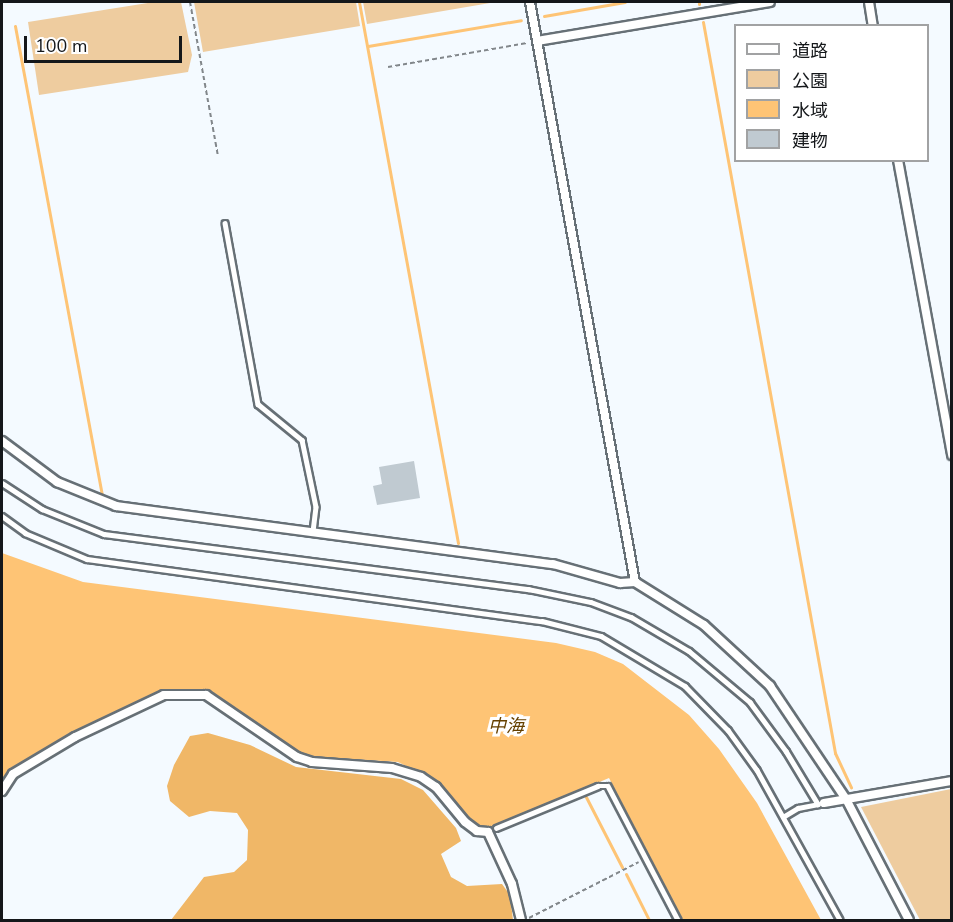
<!DOCTYPE html>
<meta charset="utf-8">
<style>
body{margin:0}
#map{position:relative;width:953px;height:922px;overflow:hidden;background:#f4faff;font-family:"Nunito Sans","Noto Sans JP",sans-serif}
div>[style]{position:absolute}
[style*='--x']{left:calc(var(--x)*1px);top:calc(var(--y)*1px);width:calc(var(--w)*1px);rotate:calc(var(--a)*1deg)}
.green>*{inset:0;background:#eecc9f}
.forest>*{inset:0;background:#f0b767}
.water>*{inset:0;background:#fec475}
.stream>*{height:3px;margin:-1.5px;padding:0 1.5px;transform-origin:1.5px;border-radius:1.5px;background:#fec475}
.building>*{inset:0;background:#c0cad1}
.path>*{height:2px;margin-top:-1px;transform-origin:0;background:repeating-linear-gradient(90deg,#82878b 0 4.5px,transparent 0 7.5px)}
.roads{filter:drop-shadow(2px 0 #677076) drop-shadow(-2px 0 #677076) drop-shadow(0 2px #677076) drop-shadow(0 -2px #677076)}
.service>*{height:4.5px;margin:-2.25px;padding:0 2.25px;transform-origin:2.25px;border-radius:2.25px;background:#fff}
.minor>*{height:8px;margin:-4px;padding:0 4px;transform-origin:4px;border-radius:4px;background:#fff}
span{translate:-50% -50%;white-space:nowrap;text-align:center;line-height:1.15;-webkit-text-stroke:6px #fff;paint-order:stroke}
.water-label{font-size:18px;color:#664100;font-style:italic}
.frame{position:absolute;inset:0;border:3px solid #14171a;pointer-events:none}
.legend{position:absolute;left:734px;top:24px;width:195px;height:138px;box-sizing:border-box;background:#fff;border:2px solid #a1a2a3;margin:0;padding:8px 10px;list-style:none;font-size:18px;color:#14171a}
.legend li{display:flex;align-items:center;gap:12px;height:30px}
.legend b{width:30px;border:2px solid #a1a2a3}
.scale{position:absolute;left:24px;top:36px;width:158px;height:27px;box-sizing:border-box;border:3px solid #14171a;border-top:0;padding-left:8px;font-size:18px;line-height:21px;white-space:nowrap;color:#14171a;-webkit-text-stroke:4px #fff;paint-order:stroke}
</style>
<div id="map">
<div class="green">
<i style="clip-path:polygon(154px 2px,181px 2px,192px 55px,188px 72px,39px 95px,28px 22px)"></i>
<i style="clip-path:polygon(194px 2px,356px 2px,360px 26px,203px 52px)"></i>
<i style="clip-path:polygon(363px 2px,496px 2px,367px 24px)"></i>
<i style="clip-path:polygon(951px 789px,951px 920px,920px 920px,861px 807px)"></i>
</div>
<div class="forest">
<i style="clip-path:polygon(208px 733px,250px 745px,296px 767px,401px 779px,423px 790px,456px 828px,461px 841px,441px 854px,451px 877px,467px 886px,502px 884px,510px 895px,513px 920px,171px 920px,204px 877px,234px 872px,247px 860px,248px 830px,237px 813px,210px 811px,189px 817px,170px 801px,167px 786px,174px 765px,190px 736px)"></i>
</div>
<div class="water">
<i style="clip-path:polygon(2px 553px,83px 582px,556px 643px,595px 652px,623px 664px,689px 715px,719px 749px,757px 803px,821px 920px,682px 920px,609px 778px,494px 826px,477px 828px,434px 781px,420px 773px,398px 762px,305px 756px,272px 733px,234px 713px,209px 690px,160px 691px,76px 731px,11px 771px,2px 785px)"></i>
</div>
<div class="stream">
<i style="--x:359;--y:2;--w:550;--a:79.63"></i>
<i style="--x:699;--y:2;--w:2;--a:90"></i>
<i style="--x:544;--y:16;--w:82;--a:-9.8"></i>
<i style="--x:703;--y:22;--w:743;--a:79.76"></i>
<i style="--x:835;--y:753;--w:38;--a:65"></i>
<i style="--x:15;--y:26;--w:476;--a:79.5"></i>
<i style="--x:368;--y:46;--w:155;--a:-9.6"></i>
<i style="--x:586;--y:797;--w:79;--a:62.8"></i>
<i style="--x:626;--y:874;--w:51;--a:63.4"></i>
</div>
<div class="building">
<i style="clip-path:polygon(414px 461px,420px 498px,377px 505px,373px 486px,382px 484px,379px 467px)"></i>
</div>
<div class="path">
<i style="--x:190;--y:2;--w:157;--a:79.7"></i>
<i style="--x:388;--y:67;--w:141;--a:-9.8"></i>
<i style="--x:529;--y:918;--w:123;--a:-27"></i>
</div>
<div class="roads">
<div class="service">
<i style="--x:225;--y:223;--w:184;--a:79.7"></i>
<i style="--x:258;--y:404;--w:57;--a:39.3"></i>
<i style="--x:302;--y:440;--w:68;--a:78.2"></i>
<i style="--x:316;--y:507;--w:25;--a:97"></i>
<i style="--x:2;--y:483;--w:48;--a:33"></i>
<i style="--x:42;--y:509;--w:67;--a:22"></i>
<i style="--x:104;--y:534;--w:428;--a:7.4"></i>
<i style="--x:528;--y:589;--w:64;--a:11.7"></i>
<i style="--x:591;--y:602;--w:43;--a:20.6"></i>
<i style="--x:631;--y:617;--w:67;--a:30.4"></i>
<i style="--x:689;--y:651;--w:80;--a:39.9"></i>
<i style="--x:750;--y:702;--w:61;--a:53.7"></i>
<i style="--x:786;--y:751;--w:62;--a:58.9"></i>
<i style="--x:2;--y:516;--w:29;--a:36"></i>
<i style="--x:25;--y:533;--w:67;--a:22.8"></i>
<i style="--x:87;--y:559;--w:459;--a:7.8"></i>
<i style="--x:542;--y:621;--w:61;--a:14.3"></i>
<i style="--x:601;--y:636;--w:98;--a:30.8"></i>
<i style="--x:685;--y:686;--w:62;--a:45.7"></i>
<i style="--x:728;--y:730;--w:49;--a:54.1"></i>
<i style="--x:757;--y:770;--w:171;--a:61"></i>
<i style="--x:783;--y:817;--w:17;--a:-31"></i>
<i style="--x:798;--y:808;--w:20;--a:-11"></i>
<i style="--x:496;--y:828;--w:110;--a:-22.4"></i>
<i style="--x:598;--y:786;--w:10;--a:0"></i>
<i style="--x:608;--y:786;--w:151;--a:62.4"></i>
</div>
<div class="minor">
<i style="--x:530;--y:2;--w:589;--a:79.74"></i>
<i style="--x:635;--y:582;--w:81;--a:31.9"></i>
<i style="--x:704;--y:625;--w:90;--a:42.7"></i>
<i style="--x:770;--y:686;--w:136;--a:56.1"></i>
<i style="--x:846;--y:799;--w:136;--a:62.5"></i>
<i style="--x:869;--y:2;--w:24;--a:81"></i>
<i style="--x:537;--y:41;--w:236;--a:-9.5"></i>
<i style="--x:898;--y:160;--w:300;--a:79.6"></i>
<i style="--x:2;--y:441;--w:69;--a:36.7"></i>
<i style="--x:57;--y:482;--w:64;--a:22.1"></i>
<i style="--x:116;--y:506;--w:441;--a:7.6"></i>
<i style="--x:553;--y:564;--w:70;--a:15.8"></i>
<i style="--x:620;--y:583;--w:15;--a:-4"></i>
<i style="--x:2;--y:791;--w:20;--a:-57"></i>
<i style="--x:13;--y:774;--w:72;--a:-30.8"></i>
<i style="--x:75;--y:737;--w:98;--a:-25.3"></i>
<i style="--x:164;--y:695;--w:42;--a:0"></i>
<i style="--x:206;--y:695;--w:110;--a:34.3"></i>
<i style="--x:297;--y:757;--w:16;--a:18"></i>
<i style="--x:312;--y:762;--w:80;--a:4.3"></i>
<i style="--x:392;--y:768;--w:30;--a:17"></i>
<i style="--x:421;--y:777;--w:18;--a:34"></i>
<i style="--x:436;--y:787;--w:45;--a:50.4"></i>
<i style="--x:465;--y:822;--w:15;--a:37"></i>
<i style="--x:477;--y:831;--w:11;--a:5"></i>
<i style="--x:488;--y:832;--w:57;--a:65.2"></i>
<i style="--x:512;--y:884;--w:37;--a:76"></i>
<i style="--x:824;--y:803;--w:130;--a:-9.8"></i>
</div>
</div>
<div class="water-label">
<span style="left:506px;top:726px">中海</span>
</div>
<div class="frame"></div>
<ul class="legend">
<li><b style="height:8px;background:#fff"></b>道路</li>
<li><b style="height:16px;background:#eecc9f"></b>公園</li>
<li><b style="height:16px;background:#fec475"></b>水域</li>
<li><b style="height:16px;background:#c0cad1"></b>建物</li>
</ul>
<div class="scale">100 m</div>
</div>
